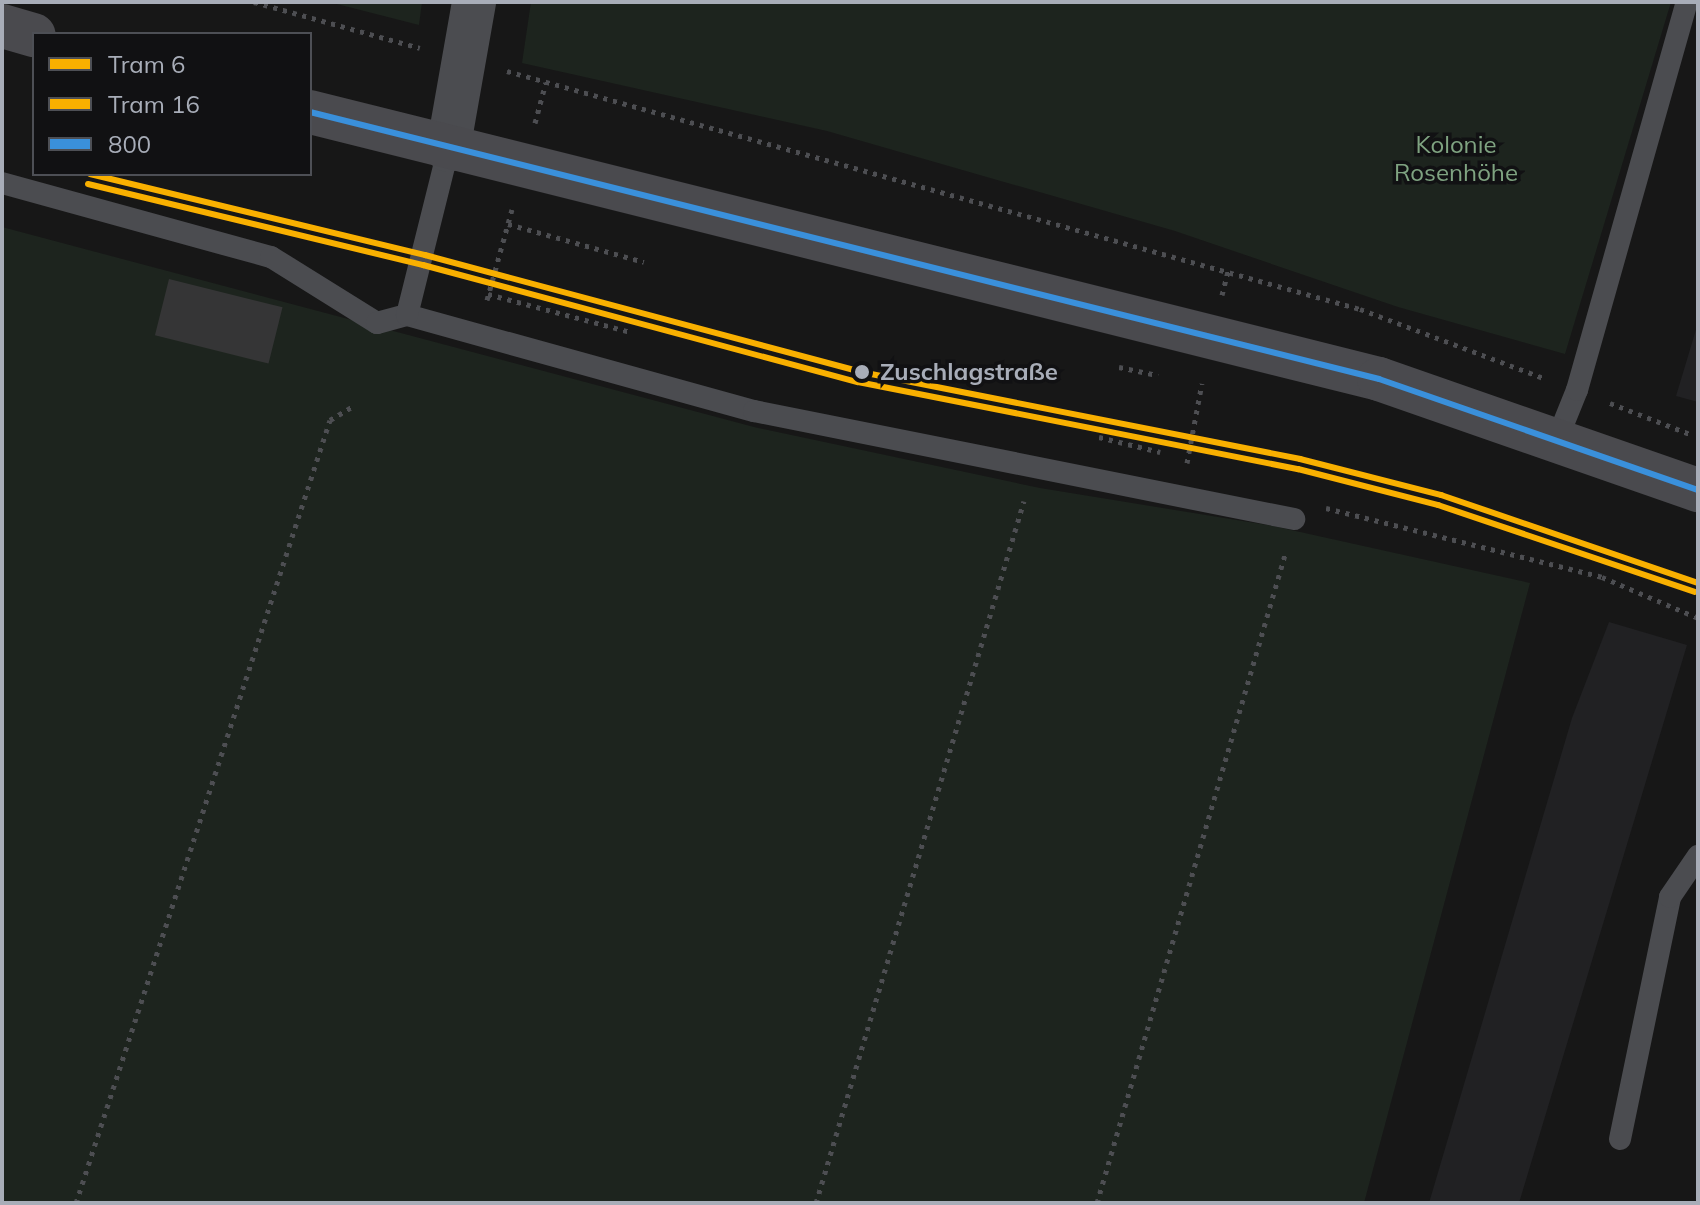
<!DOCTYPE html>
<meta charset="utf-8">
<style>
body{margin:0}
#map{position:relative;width:1700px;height:1205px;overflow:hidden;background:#171717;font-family:Mulish,sans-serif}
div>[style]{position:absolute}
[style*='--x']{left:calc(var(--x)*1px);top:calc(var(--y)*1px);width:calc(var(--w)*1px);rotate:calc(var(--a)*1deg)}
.built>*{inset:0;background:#212123}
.green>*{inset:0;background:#1d241e}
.building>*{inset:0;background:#353536;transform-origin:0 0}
.path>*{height:5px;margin-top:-2.5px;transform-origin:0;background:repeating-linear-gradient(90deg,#4d4e52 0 4px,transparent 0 10px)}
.service>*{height:22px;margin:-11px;padding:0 11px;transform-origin:11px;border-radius:11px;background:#4b4c50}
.tertiary>*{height:44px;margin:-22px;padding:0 22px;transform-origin:22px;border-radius:22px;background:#4b4c50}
.secondary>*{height:44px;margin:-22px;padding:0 22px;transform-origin:22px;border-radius:22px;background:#4a4a4e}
.bus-1>*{height:6px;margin:-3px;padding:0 3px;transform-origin:3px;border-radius:3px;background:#3a90db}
.tram-1>*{height:6px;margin:-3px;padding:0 3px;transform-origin:3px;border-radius:3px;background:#f9b000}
.tram-2>*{height:6px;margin:-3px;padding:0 3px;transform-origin:3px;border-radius:3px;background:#f9b000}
.dots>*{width:22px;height:22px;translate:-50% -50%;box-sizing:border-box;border:4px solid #111113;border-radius:50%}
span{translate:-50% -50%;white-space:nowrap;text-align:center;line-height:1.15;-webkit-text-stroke:7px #111113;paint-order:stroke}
.park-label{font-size:24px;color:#7fa381}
.stop-label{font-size:24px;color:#a8adb8;font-weight:700}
.left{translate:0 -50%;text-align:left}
.frame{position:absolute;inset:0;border:4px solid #a8adb8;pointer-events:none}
.legend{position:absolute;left:32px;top:32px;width:280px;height:144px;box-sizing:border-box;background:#111113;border:2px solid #4d4f55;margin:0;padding:10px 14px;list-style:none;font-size:24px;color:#a8adb8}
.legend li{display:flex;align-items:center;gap:16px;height:40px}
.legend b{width:40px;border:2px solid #4d4f55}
</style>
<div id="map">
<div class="built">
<i style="clip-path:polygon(1698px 323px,1698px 402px,1676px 396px)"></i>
<i style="clip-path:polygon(1609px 622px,1687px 645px,1519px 1203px,1429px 1203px,1572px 718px)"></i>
</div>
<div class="green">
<i style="clip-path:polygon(329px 2px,422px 2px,419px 25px)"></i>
<i style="clip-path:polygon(531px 2px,1671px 2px,1565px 354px,1398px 307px,1175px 231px,827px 131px,522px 63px)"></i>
<i style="clip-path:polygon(2px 227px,754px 427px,1040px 488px,1273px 526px,1530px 583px,1364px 1203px,2px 1203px)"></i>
</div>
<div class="building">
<i style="left:169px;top:279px;width:117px;height:58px;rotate:14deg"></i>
</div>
<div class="path">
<i style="--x:254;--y:2;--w:172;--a:15.5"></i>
<i style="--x:507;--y:71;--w:886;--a:15.59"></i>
<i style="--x:1360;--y:309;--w:197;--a:20.6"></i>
<i style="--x:535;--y:123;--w:42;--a:-75"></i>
<i style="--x:508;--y:224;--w:141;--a:15.6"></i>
<i style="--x:488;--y:294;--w:148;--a:14.9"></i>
<i style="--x:1222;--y:295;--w:25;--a:-76"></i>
<i style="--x:487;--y:300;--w:94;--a:-74.6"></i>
<i style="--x:1119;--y:367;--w:40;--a:12"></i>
<i style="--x:1610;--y:403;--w:86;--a:21.2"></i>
<i style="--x:1099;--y:437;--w:63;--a:13.8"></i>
<i style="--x:1187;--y:463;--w:81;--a:-79.4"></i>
<i style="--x:1326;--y:508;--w:284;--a:14"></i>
<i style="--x:1602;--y:577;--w:104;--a:23.1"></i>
<i style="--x:76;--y:1203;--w:823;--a:-72.03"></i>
<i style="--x:330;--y:420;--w:27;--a:-31"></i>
<i style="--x:816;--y:1203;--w:732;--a:-73.5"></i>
<i style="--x:1097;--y:1203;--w:679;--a:-73.83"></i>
</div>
<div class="service">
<i style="--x:2;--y:183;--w:279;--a:15.4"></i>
<i style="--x:271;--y:257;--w:125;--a:31.9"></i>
<i style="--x:377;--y:323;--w:31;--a:-15"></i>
<i style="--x:407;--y:315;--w:360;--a:15.5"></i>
<i style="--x:754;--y:411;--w:551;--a:11.31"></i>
<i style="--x:407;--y:315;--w:170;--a:-76"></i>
<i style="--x:1558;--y:437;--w:51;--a:-68"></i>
<i style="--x:1577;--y:390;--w:403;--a:-74.2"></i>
<i style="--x:1620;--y:1139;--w:247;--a:-78.3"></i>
<i style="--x:1670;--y:897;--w:50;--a:-55.7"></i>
</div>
<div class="tertiary">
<i style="--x:448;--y:150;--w:150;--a:-80"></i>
</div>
<div class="secondary">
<i style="--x:2;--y:26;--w:33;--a:16"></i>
<i style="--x:310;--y:112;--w:1102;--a:14.02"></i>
<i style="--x:1379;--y:379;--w:338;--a:19.2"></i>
</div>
<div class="bus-1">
<i style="--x:310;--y:112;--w:1102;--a:14.02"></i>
<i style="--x:1379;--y:379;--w:338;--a:19.2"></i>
</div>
<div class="tram-1">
<i style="--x:90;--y:174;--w:345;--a:13.6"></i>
<i style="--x:425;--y:255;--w:451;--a:15"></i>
<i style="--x:861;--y:372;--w:448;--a:11.2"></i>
<i style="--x:1300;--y:459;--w:146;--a:14.3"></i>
<i style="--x:1441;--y:495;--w:272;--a:18.9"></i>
</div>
<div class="tram-2">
<i style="--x:88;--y:184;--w:345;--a:13.6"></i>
<i style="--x:423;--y:265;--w:450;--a:15.1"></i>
<i style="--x:858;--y:382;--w:449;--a:11.2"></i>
<i style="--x:1298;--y:469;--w:145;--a:14.4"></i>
<i style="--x:1438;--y:505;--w:271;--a:18.7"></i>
</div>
<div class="dots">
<i style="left:862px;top:372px;background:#a8adb8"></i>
</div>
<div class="park-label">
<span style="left:1456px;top:159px">Kolonie<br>Rosenhöhe</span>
</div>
<div class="stop-label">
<span class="left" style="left:880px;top:372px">Zuschlagstraße</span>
</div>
<div class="frame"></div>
<ul class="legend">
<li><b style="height:10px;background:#f9b000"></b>Tram 6</li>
<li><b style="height:10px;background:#f9b000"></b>Tram 16</li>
<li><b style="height:10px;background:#3a90db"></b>800</li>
</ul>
</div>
